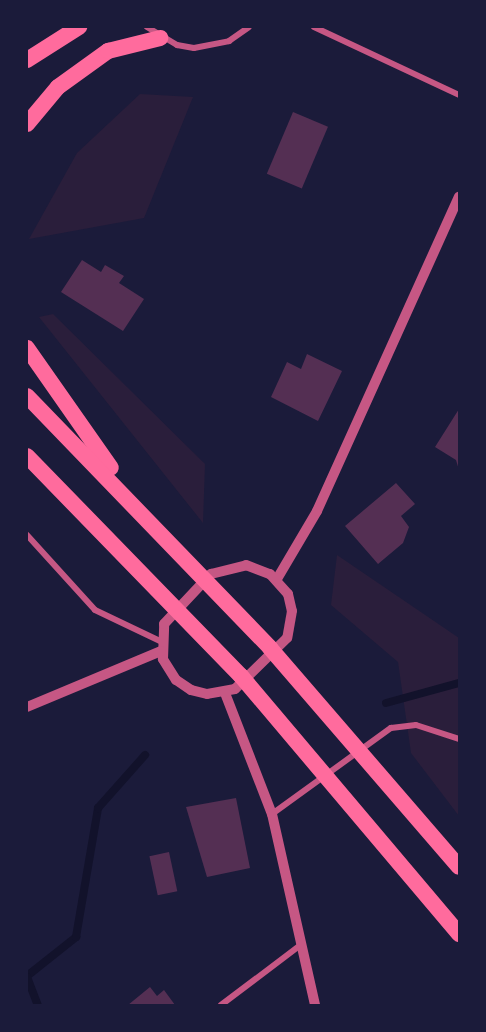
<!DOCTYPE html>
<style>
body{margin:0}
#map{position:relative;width:486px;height:1032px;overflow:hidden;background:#1b1b3a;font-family:"Roboto Serif",serif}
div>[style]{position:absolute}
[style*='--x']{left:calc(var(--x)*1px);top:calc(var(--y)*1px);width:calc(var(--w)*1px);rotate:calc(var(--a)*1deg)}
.green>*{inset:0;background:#2a1e3b}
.stream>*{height:8px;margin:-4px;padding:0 4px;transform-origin:4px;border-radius:4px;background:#12122b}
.building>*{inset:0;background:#542f53;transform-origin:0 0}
.minor>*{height:6px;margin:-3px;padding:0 3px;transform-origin:3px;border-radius:3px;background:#c65784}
.tertiary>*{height:10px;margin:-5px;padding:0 5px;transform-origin:5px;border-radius:5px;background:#c65784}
.trunk>*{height:16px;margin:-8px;padding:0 8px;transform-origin:8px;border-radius:8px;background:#ff6b9d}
span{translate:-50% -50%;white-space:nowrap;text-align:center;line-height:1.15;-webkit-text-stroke:6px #1b1b3a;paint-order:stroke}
.frame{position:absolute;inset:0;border:28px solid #1b1b3a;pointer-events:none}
</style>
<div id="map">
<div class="green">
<i style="clip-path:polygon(140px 94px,193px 97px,144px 218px,29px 239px,77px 153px)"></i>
<i style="clip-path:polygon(53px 314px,205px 464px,203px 523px,39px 317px)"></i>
<i style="clip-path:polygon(337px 555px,459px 638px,459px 816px,411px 753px,398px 662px,331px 605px)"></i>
</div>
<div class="stream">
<i style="--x:386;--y:703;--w:76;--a:-15.3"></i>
<i style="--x:27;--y:976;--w:63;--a:-38.5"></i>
<i style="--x:76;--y:937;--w:131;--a:-80.3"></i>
<i style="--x:98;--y:808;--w:71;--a:-48.4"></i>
<i style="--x:27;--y:977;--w:30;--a:69"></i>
</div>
<div class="building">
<i style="left:293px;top:112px;width:38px;height:67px;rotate:23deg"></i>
<i style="clip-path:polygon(82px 260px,101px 272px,105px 265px,124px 276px,119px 283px,144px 299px,123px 331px,61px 292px)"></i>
<i style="clip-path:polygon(307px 354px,342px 371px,318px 421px,271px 397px,287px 362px,301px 369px)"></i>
<i style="clip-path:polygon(459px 409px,459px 470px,456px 460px,435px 447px)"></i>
<i style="clip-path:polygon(396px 483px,415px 504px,401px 516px,409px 527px,403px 543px,378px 564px,345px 526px)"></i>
<i style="clip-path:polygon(236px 798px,250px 868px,207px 877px,186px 807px)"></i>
<i style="left:169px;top:852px;width:40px;height:20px;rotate:78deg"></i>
<i style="clip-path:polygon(150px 987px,157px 996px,164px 990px,175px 1005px,128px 1005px)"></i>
</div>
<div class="minor">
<i style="--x:147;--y:27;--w:35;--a:31"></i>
<i style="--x:177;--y:45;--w:17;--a:10"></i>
<i style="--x:194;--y:48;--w:36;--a:-11"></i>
<i style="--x:229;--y:41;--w:24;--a:-35"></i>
<i style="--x:314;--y:27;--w:160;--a:25.1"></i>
<i style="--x:27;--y:535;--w:101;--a:47.8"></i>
<i style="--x:95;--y:610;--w:72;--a:25.5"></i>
<i style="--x:272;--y:814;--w:147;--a:-35.9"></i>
<i style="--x:391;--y:728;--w:25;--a:-7"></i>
<i style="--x:416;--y:725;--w:45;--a:18"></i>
<i style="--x:221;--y:1005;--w:101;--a:-37"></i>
</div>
<div class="tertiary">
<i style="--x:246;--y:565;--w:26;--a:21"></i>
<i style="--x:270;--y:574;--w:27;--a:48"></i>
<i style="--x:288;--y:594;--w:17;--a:77"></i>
<i style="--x:292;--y:611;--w:27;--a:100"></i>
<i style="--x:287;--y:638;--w:73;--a:135.6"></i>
<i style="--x:235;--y:689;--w:28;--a:170"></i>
<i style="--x:207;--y:694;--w:16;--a:-166"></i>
<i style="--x:191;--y:690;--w:18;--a:-146"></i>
<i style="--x:176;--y:680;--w:25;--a:-122"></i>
<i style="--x:163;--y:659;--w:35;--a:-88"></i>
<i style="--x:164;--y:624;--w:69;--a:-46.8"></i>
<i style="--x:211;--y:574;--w:36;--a:-14"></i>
<i style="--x:277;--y:579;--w:79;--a:-59.5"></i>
<i style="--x:317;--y:511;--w:345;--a:-65.7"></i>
<i style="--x:225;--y:693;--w:130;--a:68.8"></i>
<i style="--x:272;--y:814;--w:196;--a:77.3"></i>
<i style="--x:27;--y:707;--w:145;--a:-22.7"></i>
</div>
<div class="trunk">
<i style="--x:27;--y:60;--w:62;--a:-32.4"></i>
<i style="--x:27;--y:124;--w:48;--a:-50"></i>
<i style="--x:58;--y:87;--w:62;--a:-35.8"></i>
<i style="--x:108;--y:51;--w:54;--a:-14"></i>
<i style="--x:27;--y:348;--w:146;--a:55"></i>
<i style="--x:27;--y:396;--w:350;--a:46"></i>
<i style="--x:270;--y:648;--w:289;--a:49.2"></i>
<i style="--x:27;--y:456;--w:307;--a:45.8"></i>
<i style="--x:241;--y:676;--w:338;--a:49.8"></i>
</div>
<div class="frame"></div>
</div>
